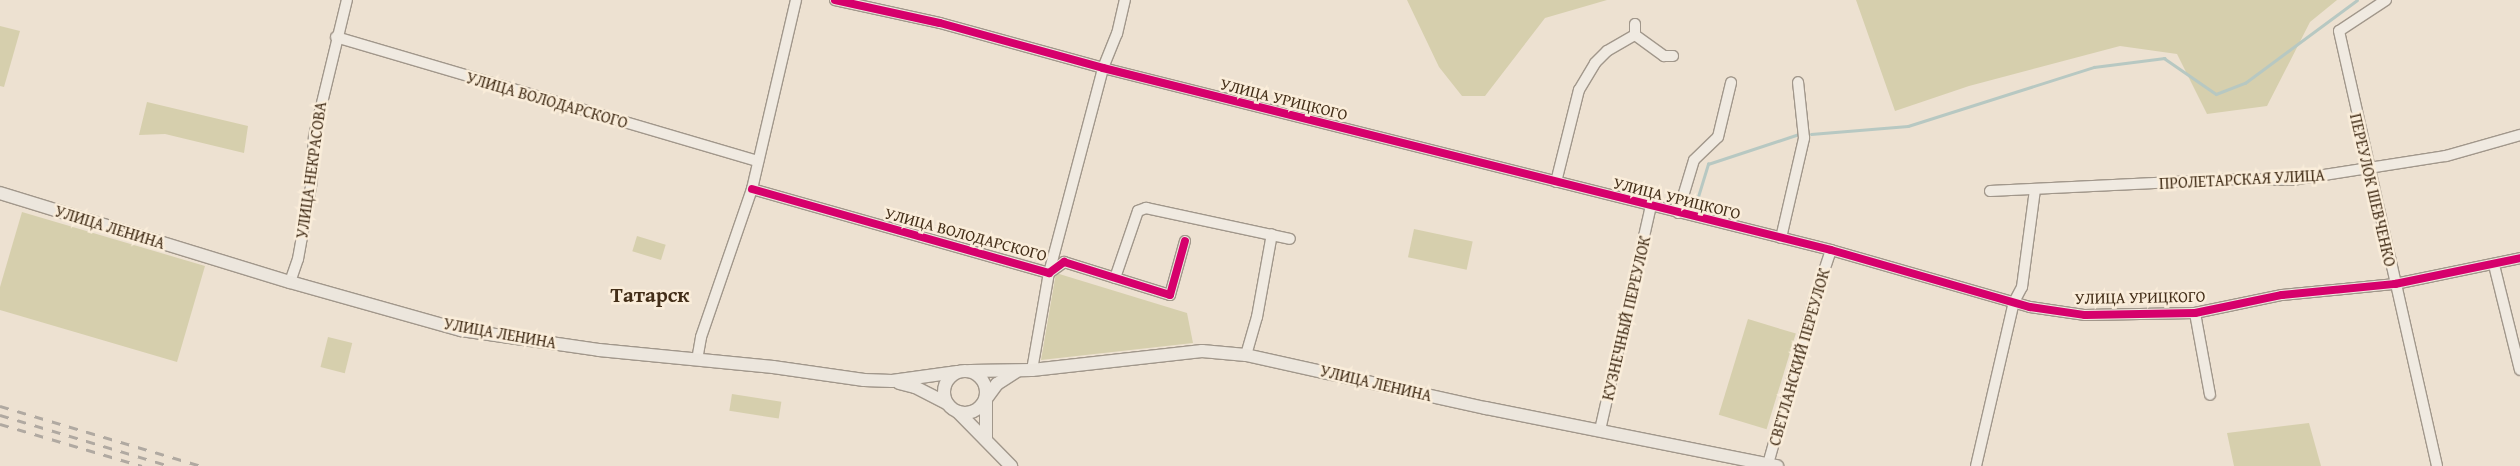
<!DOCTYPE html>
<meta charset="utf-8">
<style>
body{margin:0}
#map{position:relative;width:2520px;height:466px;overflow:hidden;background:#ede1d1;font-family:"Gentium Book Plus",serif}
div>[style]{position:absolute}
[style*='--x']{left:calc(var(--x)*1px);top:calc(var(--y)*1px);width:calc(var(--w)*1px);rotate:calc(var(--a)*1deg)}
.green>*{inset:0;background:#d6cfad;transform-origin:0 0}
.stream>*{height:2.5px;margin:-1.25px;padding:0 1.25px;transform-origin:1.25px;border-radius:1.25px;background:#b7c8c2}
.roads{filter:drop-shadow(1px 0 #a1978b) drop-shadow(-1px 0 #a1978b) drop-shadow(0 1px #a1978b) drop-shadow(0 -1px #a1978b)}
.minor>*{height:10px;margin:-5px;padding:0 5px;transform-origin:5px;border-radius:5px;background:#f0eae1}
.major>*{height:12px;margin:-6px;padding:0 6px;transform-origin:6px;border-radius:6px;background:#ece6dd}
.major>.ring{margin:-6px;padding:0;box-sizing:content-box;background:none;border:12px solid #ece6dd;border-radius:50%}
.rail>*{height:2.5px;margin-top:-1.25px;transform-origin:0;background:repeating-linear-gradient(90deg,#b0a9a1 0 9px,transparent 0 18px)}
.cycleway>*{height:8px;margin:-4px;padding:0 4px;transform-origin:4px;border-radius:4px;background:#d6006c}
span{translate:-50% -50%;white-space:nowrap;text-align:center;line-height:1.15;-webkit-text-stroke:5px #faedda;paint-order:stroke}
.street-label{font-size:16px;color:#432e18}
.district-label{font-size:21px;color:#432e18;font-weight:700}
</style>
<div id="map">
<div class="green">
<i style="clip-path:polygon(1407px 0,1607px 0,1545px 18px,1485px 96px,1462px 96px,1439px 67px)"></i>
<i style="clip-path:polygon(1856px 0,2337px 0,2310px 22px,2267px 106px,2207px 114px,2177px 54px,2120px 46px,1969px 86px,1895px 111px)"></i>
<i style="clip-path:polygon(0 26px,20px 31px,4px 87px,0 86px)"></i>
<i style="clip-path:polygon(147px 102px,248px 126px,244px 153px,165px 134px,139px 135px)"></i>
<i style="clip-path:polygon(22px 212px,205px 266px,177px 362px,0 310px,0 287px)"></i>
<i style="left:1414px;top:229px;width:60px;height:29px;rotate:12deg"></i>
<i style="left:637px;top:236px;width:30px;height:16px;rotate:17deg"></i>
<i style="clip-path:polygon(1056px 273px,1187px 313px,1193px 343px,1041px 360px)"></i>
<i style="left:1748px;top:319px;width:50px;height:100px;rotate:17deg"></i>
<i style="left:328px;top:337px;width:25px;height:31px;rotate:14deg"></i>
<i style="left:732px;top:394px;width:50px;height:17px;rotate:9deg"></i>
<i style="clip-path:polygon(2309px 423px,2321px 466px,2234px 466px,2227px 433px)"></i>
</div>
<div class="stream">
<i style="--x:1811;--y:134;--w:97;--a:-4.7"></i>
<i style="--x:1908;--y:126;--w:195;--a:-17.6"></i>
<i style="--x:2094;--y:67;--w:71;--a:-7.3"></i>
<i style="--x:2164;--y:58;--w:63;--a:34.7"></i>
<i style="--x:2216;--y:94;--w:31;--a:-21"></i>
<i style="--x:2245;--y:83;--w:139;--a:-36.5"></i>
<i style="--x:1697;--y:200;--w:38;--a:-73"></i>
<i style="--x:1708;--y:164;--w:93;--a:-18.2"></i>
</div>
<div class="roads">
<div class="minor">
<i style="--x:835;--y:0;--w:107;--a:12.4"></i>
<i style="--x:940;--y:23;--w:169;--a:15.4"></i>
<i style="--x:1103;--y:68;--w:750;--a:14.04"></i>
<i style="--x:1831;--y:250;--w:207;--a:16"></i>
<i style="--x:2030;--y:307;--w:56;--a:8.3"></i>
<i style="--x:2085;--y:315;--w:110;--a:-1"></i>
<i style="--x:2195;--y:313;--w:89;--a:-11.7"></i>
<i style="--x:2282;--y:295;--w:114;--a:-5.6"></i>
<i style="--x:2395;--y:284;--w:128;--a:-11.7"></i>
<i style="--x:2386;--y:0;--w:56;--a:146.6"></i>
<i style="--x:2339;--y:31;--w:446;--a:77.3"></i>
<i style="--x:1635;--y:35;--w:36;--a:36"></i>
<i style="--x:1664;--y:56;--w:9;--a:0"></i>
<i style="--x:336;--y:37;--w:440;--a:16.4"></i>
<i style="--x:1556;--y:182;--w:95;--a:-76"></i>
<i style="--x:1579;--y:90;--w:31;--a:-59"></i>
<i style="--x:1595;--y:63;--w:17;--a:-45"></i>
<i style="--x:1607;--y:51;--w:32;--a:-30"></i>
<i style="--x:1635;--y:35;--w:11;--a:-90"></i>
<i style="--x:752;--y:189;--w:309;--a:15.8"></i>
<i style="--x:1049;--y:273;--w:19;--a:-36"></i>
<i style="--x:1064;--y:262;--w:111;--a:17.3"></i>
<i style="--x:1170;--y:295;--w:56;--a:-74.5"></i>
<i style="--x:1990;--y:191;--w:247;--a:-2.8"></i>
<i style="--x:2237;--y:179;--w:55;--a:1"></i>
<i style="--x:2292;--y:180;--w:156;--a:-8.9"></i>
<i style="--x:2446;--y:156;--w:77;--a:-15.8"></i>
<i style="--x:1678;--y:213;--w:55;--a:-73.2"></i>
<i style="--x:1694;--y:160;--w:33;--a:-44"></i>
<i style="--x:1718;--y:137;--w:56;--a:-76.5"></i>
<i style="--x:1781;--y:238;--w:103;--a:-77"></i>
<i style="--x:1804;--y:138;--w:56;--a:-96.1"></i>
<i style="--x:2494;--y:265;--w:108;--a:76.1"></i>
<i style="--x:1115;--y:278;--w:71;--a:-71.1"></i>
<i style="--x:1138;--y:211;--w:9;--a:-21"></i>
<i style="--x:1146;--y:208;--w:147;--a:12.1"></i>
<i style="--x:290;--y:282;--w:24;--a:-71"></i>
<i style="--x:298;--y:259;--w:79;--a:-79.8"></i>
<i style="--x:312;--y:181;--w:45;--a:-87.5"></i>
<i style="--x:314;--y:136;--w:140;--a:-76.4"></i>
<i style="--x:2195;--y:313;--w:83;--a:79.6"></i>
<i style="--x:1246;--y:355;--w:40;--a:-74"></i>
<i style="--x:1257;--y:317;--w:84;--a:-79.8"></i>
<i style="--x:697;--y:360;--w:23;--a:-80"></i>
<i style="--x:701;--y:337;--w:157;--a:-71"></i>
<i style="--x:752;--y:189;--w:194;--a:-76.9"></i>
<i style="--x:1032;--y:370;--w:98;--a:-80.1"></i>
<i style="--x:1049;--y:273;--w:212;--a:-75.2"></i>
<i style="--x:1103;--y:68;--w:37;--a:-68"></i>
<i style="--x:1117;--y:34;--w:35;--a:-77"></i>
<i style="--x:1600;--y:430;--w:230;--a:-77.2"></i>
<i style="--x:1768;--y:464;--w:163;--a:-74.3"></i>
<i style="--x:1812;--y:307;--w:60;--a:-71.6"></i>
<i style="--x:1976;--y:466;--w:168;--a:-77"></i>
<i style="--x:2014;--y:302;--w:17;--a:-62"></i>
<i style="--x:2022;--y:287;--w:98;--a:-82.4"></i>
</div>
<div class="major">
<i style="--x:0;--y:193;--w:303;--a:17.1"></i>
<i style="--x:290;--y:282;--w:178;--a:15.7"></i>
<i style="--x:461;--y:330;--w:139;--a:8.2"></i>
<i style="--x:599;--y:350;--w:175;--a:5.6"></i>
<i style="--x:773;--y:367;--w:92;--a:8.1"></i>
<i style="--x:864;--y:380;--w:28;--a:2"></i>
<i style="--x:892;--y:381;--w:66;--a:-7.9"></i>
<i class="ring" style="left:944px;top:371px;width:30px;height:30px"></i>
<i style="--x:970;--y:371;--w:62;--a:-0.9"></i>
<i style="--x:1032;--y:370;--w:171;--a:-6.4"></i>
<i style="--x:1202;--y:351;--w:44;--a:5.2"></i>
<i style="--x:1246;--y:355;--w:246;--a:12.5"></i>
<i style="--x:1486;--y:408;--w:297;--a:11.3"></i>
<i style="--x:899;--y:383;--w:16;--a:14"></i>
<i style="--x:915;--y:387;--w:36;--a:27"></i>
<i style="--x:958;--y:412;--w:76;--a:45.5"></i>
<i style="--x:986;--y:439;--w:40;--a:-90"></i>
<i style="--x:986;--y:399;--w:19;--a:-54"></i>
<i style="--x:997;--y:384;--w:24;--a:-33"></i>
</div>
</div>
<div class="rail">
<i style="--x:0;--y:406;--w:210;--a:16.6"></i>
<i style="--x:0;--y:415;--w:177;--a:16.7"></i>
<i style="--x:0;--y:424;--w:148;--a:16.5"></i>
</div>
<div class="cycleway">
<i style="--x:835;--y:0;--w:107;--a:12.4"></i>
<i style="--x:940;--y:23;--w:169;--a:15.4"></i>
<i style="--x:1103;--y:68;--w:750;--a:14.04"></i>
<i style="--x:1831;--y:250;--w:207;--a:16"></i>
<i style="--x:2030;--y:307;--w:56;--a:8.3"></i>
<i style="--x:2085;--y:315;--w:110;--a:-1"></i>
<i style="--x:2195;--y:313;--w:89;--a:-11.7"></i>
<i style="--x:2282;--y:295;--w:114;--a:-5.6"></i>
<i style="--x:2395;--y:284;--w:128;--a:-11.7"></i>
<i style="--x:752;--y:189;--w:309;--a:15.8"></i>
<i style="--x:1049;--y:273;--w:19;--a:-36"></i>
<i style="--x:1064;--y:262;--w:111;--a:17.3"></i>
<i style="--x:1170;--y:295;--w:56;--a:-74.5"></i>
</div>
<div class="street-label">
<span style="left:1284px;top:99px;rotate:14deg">УЛИЦА УРИЦКОГО</span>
<span style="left:547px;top:100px;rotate:16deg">УЛИЦА ВОЛОДАРСКОГО</span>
<span style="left:311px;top:170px;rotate:-82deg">УЛИЦА НЕКРАСОВА</span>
<span style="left:2242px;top:179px;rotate:-3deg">ПРОЛЕТАРСКАЯ УЛИЦА</span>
<span style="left:2373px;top:190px;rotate:77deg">ПЕРЕУЛОК ШЕВЧЕНКО</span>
<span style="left:1677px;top:198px;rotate:14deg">УЛИЦА УРИЦКОГО</span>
<span style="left:110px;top:227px;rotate:17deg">УЛИЦА ЛЕНИНА</span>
<span style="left:966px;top:234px;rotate:15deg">УЛИЦА ВОЛОДАРСКОГО</span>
<span style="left:2140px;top:297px;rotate:-1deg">УЛИЦА УРИЦКОГО</span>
<span style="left:1626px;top:318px;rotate:-77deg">КУЗНЕЧНЫЙ ПЕРЕУЛОК</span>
<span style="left:500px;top:333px;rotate:10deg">УЛИЦА ЛЕНИНА</span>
<span style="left:1799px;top:357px;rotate:-74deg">СВЕТЛАНСКИЙ ПЕРЕУЛОК</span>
<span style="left:1376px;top:383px;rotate:13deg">УЛИЦА ЛЕНИНА</span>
</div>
<div class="district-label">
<span style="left:650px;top:295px">Татарск</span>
</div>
</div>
